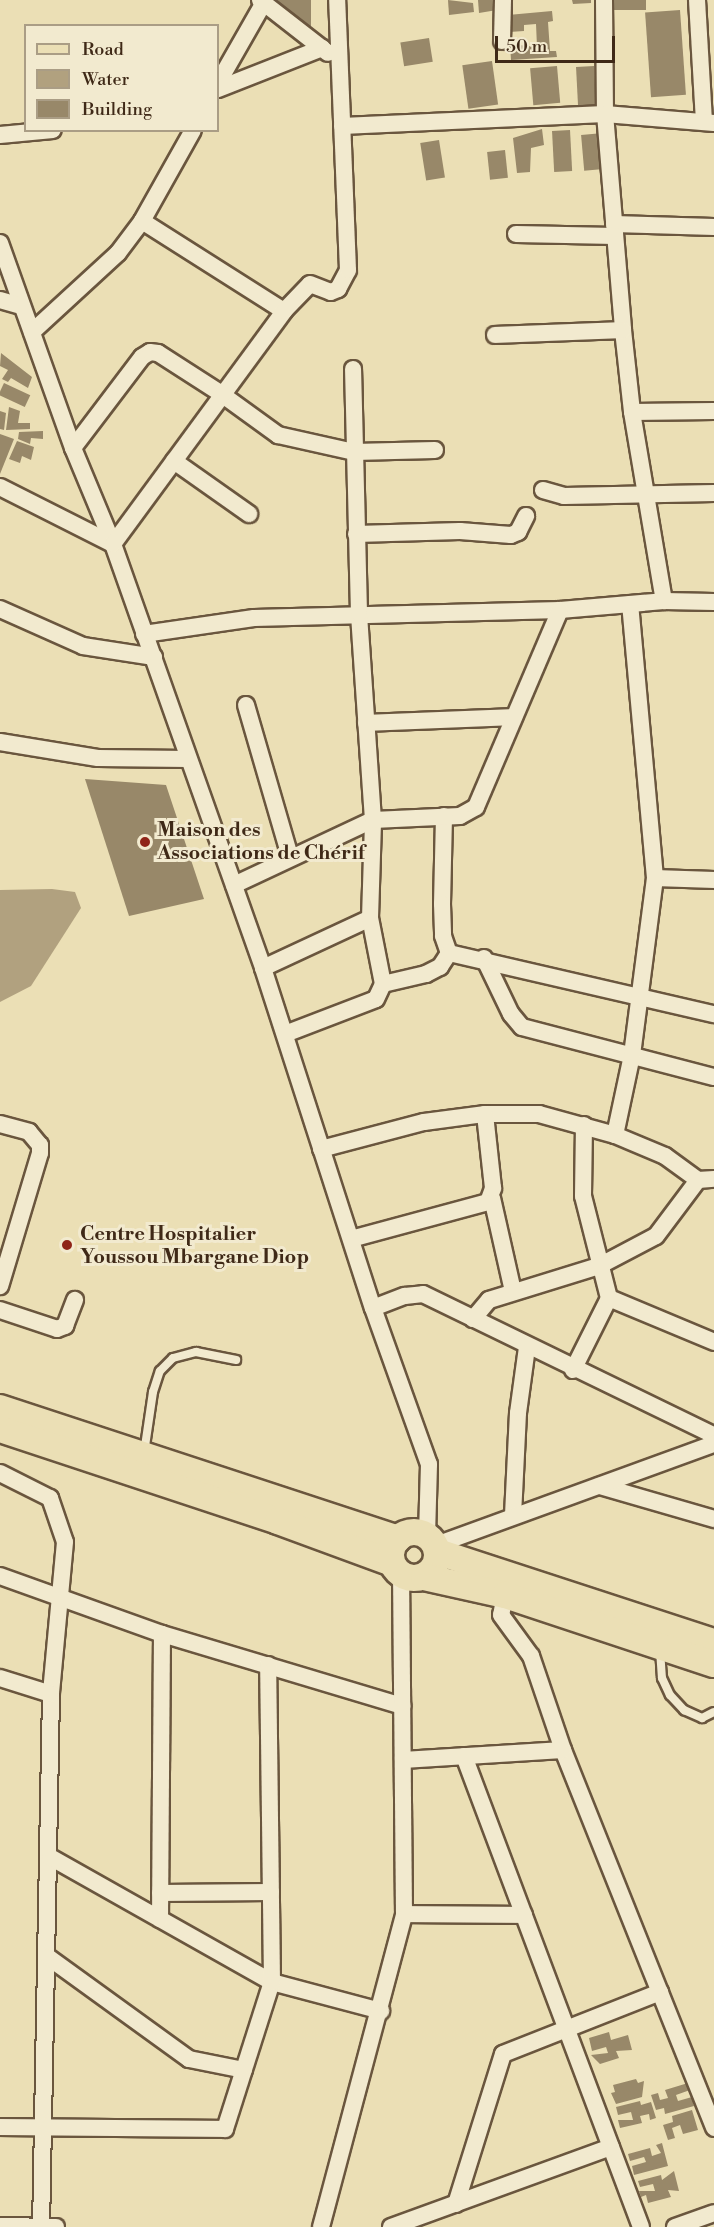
<!DOCTYPE html>
<meta charset="utf-8">
<style>
body{margin:0}
#map{position:relative;width:714px;height:2227px;overflow:hidden;background:#ebdfb5;font-family:"Libre Bodoni",serif}
div>[style]{position:absolute}
[style*='--x']{left:calc(var(--x)*1px);top:calc(var(--y)*1px);width:calc(var(--w)*1px);rotate:calc(var(--a)*1deg)}
.water>*{inset:0;background:#b1a17f}
.building>*{inset:0;background:#988869;transform-origin:0 0}
.roads{filter:drop-shadow(2px 0 #6a563e) drop-shadow(-2px 0 #6a563e) drop-shadow(0 2px #6a563e) drop-shadow(0 -2px #6a563e)}
.lane>*{height:8px;margin:-4px;padding:0 4px;transform-origin:4px;border-radius:4px;background:#f2eacf}
.street>*{height:16px;margin:-8px;padding:0 8px;transform-origin:8px;border-radius:8px;background:#f2eacf}
.primary>*{height:26px;margin:-13px;padding:0 13px;transform-origin:13px;border-radius:13px;background:#ebdfb5}
.primary>.ring{margin:-13px;padding:0;box-sizing:content-box;background:none;border:26px solid #ebdfb5;border-radius:50%}
.dots>*{width:16px;height:16px;translate:-50% -50%;box-sizing:border-box;border:3px solid #f2eacf;border-radius:50%}
span{translate:-50% -50%;white-space:nowrap;text-align:center;line-height:1.15;-webkit-text-stroke:6px #f2eacf;paint-order:stroke}
.poi-label{font-size:20px;color:#3f2917;font-weight:700}
.left{translate:0 -50%;text-align:left}
.legend{position:absolute;left:24px;top:24px;width:195px;height:108px;box-sizing:border-box;background:#f2eacf;border:2px solid #aa9d85;margin:0;padding:8px 10px;list-style:none;font-size:18px;color:#3f2917}
.legend li{display:flex;align-items:center;gap:12px;height:30px}
.legend b{width:30px;border:2px solid #aa9d85}
.scale{position:absolute;left:495px;top:36px;width:120px;height:27px;box-sizing:border-box;border:3px solid #3f2917;border-top:0;padding-left:8px;font-size:18px;line-height:21px;white-space:nowrap;color:#3f2917;-webkit-text-stroke:4px #f2eacf;paint-order:stroke}
</style>
<div id="map">
<div class="water">
<i style="clip-path:polygon(52px 889px,75px 892px,81px 908px,31px 986px,0 1002px,0 890px)"></i>
</div>
<div class="building">
<i style="clip-path:polygon(271px 0,311px 0,311px 29px)"></i>
<i style="clip-path:polygon(448px 0,473px 3px,474px 12px,449px 15px)"></i>
<i style="clip-path:polygon(478px 0,496px 0,497px 10px,479px 13px)"></i>
<i style="clip-path:polygon(572px 0,591px 0,591px 3px,573px 4px)"></i>
<i style="left:613px;top:0;width:33px;height:10px"></i>
<i style="left:680px;top:10px;width:85px;height:35px;rotate:86deg"></i>
<i style="clip-path:polygon(552px 11px,553px 21px,548px 22px,550px 51px,556px 51px,557px 57px,511px 60px,510px 44px,537px 47px,536px 24px,524px 25px,524px 31px,509px 32px,508px 15px)"></i>
<i style="left:429px;top:38px;width:24px;height:29px;rotate:81deg"></i>
<i style="left:492px;top:61px;width:44px;height:30px;rotate:82deg"></i>
<i style="left:557px;top:66px;width:37px;height:27px;rotate:85deg"></i>
<i style="left:594px;top:66px;width:39px;height:18px;rotate:87deg"></i>
<i style="clip-path:polygon(542px 129px,544px 145px,531px 148px,530px 172px,517px 173px,513px 138px)"></i>
<i style="left:570px;top:130px;width:41px;height:18px;rotate:87deg"></i>
<i style="left:603px;top:133px;width:36px;height:22px;rotate:85deg"></i>
<i style="left:439px;top:140px;width:38px;height:19px;rotate:81deg"></i>
<i style="left:505px;top:150px;width:28px;height:18px;rotate:84deg"></i>
<i style="clip-path:polygon(1px 353px,32px 377px,28px 388px,11px 378px,8px 382px,2px 379px,8px 370px,0 366px)"></i>
<i style="left:4px;top:383px;width:29px;height:13px;rotate:25deg"></i>
<i style="clip-path:polygon(9px 407px,20px 411px,18px 423px,30px 423px,30px 429px,6px 430px)"></i>
<i style="clip-path:polygon(0 411px,6px 413px,4px 430px,0 429px)"></i>
<i style="clip-path:polygon(43px 431px,43px 439px,31px 438px,30px 444px,18px 439px,19px 432px)"></i>
<i style="clip-path:polygon(0 434px,14px 439px,0 474px)"></i>
<i style="clip-path:polygon(17px 441px,34px 447px,31px 460px,22px 456px,20px 463px,9px 459px)"></i>
<i style="clip-path:polygon(85px 779px,166px 785px,204px 899px,129px 916px)"></i>
<i style="clip-path:polygon(609px 2032px,611px 2040px,628px 2035px,632px 2050px,616px 2051px,619px 2058px,600px 2064px,591px 2055px,608px 2053px,606px 2047px,592px 2051px,589px 2038px)"></i>
<i style="clip-path:polygon(636px 2079px,638px 2083px,644px 2081px,642px 2097px,616px 2104px,611px 2093px,615px 2092px,613px 2085px)"></i>
<i style="clip-path:polygon(688px 2083px,690px 2090px,676px 2095px,678px 2101px,692px 2097px,694px 2106px,665px 2114px,664px 2108px,656px 2110px,651px 2095px,658px 2093px,660px 2100px,668px 2098px,665px 2090px)"></i>
<i style="clip-path:polygon(640px 2101px,641px 2105px,651px 2102px,656px 2118px,650px 2120px,649px 2114px,640px 2116px,642px 2123px,620px 2128px,618px 2120px,633px 2120px,631px 2112px,618px 2115px,616px 2107px)"></i>
<i style="clip-path:polygon(692px 2110px,698px 2130px,683px 2134px,680px 2125px,672px 2128px,675px 2138px,668px 2140px,663px 2125px,673px 2122px,672px 2116px)"></i>
<i style="clip-path:polygon(662px 2143px,668px 2166px,634px 2175px,632px 2166px,646px 2162px,644px 2157px,630px 2161px,628px 2154px,650px 2148px,652px 2156px,661px 2153px,656px 2145px)"></i>
<i style="clip-path:polygon(674px 2171px,679px 2191px,668px 2190px,671px 2197px,648px 2203px,646px 2195px,641px 2197px,639px 2191px,655px 2191px,653px 2184px,640px 2187px,638px 2181px,661px 2175px,662px 2180px)"></i>
</div>
<div class="roads">
<div class="lane">
<i style="--x:144;--y:1453;--w:62;--a:-81.6"></i>
<i style="--x:153;--y:1392;--w:22;--a:-72"></i>
<i style="--x:160;--y:1371;--w:18;--a:-45"></i>
<i style="--x:173;--y:1358;--w:24;--a:-15"></i>
<i style="--x:196;--y:1352;--w:41;--a:11.3"></i>
<i style="--x:660;--y:1650;--w:28;--a:86"></i>
<i style="--x:662;--y:1678;--w:19;--a:65"></i>
<i style="--x:670;--y:1695;--w:21;--a:47"></i>
<i style="--x:684;--y:1710;--w:20;--a:24"></i>
<i style="--x:702;--y:1718;--w:13;--a:-27"></i>
</div>
<div class="street">
<i style="--x:260;--y:0;--w:86;--a:37.9"></i>
<i style="--x:604;--y:0;--w:114;--a:89.5"></i>
<i style="--x:605;--y:114;--w:217;--a:85.2"></i>
<i style="--x:623;--y:330;--w:82;--a:83.7"></i>
<i style="--x:632;--y:412;--w:192;--a:80.4"></i>
<i style="--x:697;--y:0;--w:122;--a:86.7"></i>
<i style="--x:502;--y:41;--w:41;--a:-88.6"></i>
<i style="--x:218;--y:83;--w:91;--a:-60.3"></i>
<i style="--x:218;--y:89;--w:112;--a:-21.5"></i>
<i style="--x:342;--y:126;--w:263;--a:-2.6"></i>
<i style="--x:605;--y:114;--w:109;--a:4.7"></i>
<i style="--x:0;--y:135;--w:53;--a:-5.4"></i>
<i style="--x:142;--y:221;--w:168;--a:32.4"></i>
<i style="--x:614;--y:224;--w:100;--a:1.7"></i>
<i style="--x:516;--y:234;--w:99;--a:1.2"></i>
<i style="--x:0;--y:243;--w:218;--a:70.4"></i>
<i style="--x:73;--y:448;--w:104;--a:67.4"></i>
<i style="--x:113;--y:544;--w:450;--a:70.5"></i>
<i style="--x:263;--y:968;--w:357;--a:72.1"></i>
<i style="--x:373;--y:1308;--w:166;--a:70.3"></i>
<i style="--x:429;--y:1464;--w:71;--a:91.6"></i>
<i style="--x:0;--y:300;--w:22;--a:16"></i>
<i style="--x:32;--y:332;--w:117;--a:-42.6"></i>
<i style="--x:118;--y:253;--w:40;--a:-53"></i>
<i style="--x:142;--y:221;--w:104;--a:-60.7"></i>
<i style="--x:495;--y:335;--w:128;--a:-2.2"></i>
<i style="--x:632;--y:412;--w:82;--a:-0.7"></i>
<i style="--x:73;--y:448;--w:114;--a:-52.8"></i>
<i style="--x:142;--y:357;--w:9;--a:-32"></i>
<i style="--x:150;--y:352;--w:8;--a:7"></i>
<i style="--x:158;--y:353;--w:74;--a:32.8"></i>
<i style="--x:220;--y:393;--w:72;--a:35.9"></i>
<i style="--x:278;--y:435;--w:78;--a:12.6"></i>
<i style="--x:354;--y:452;--w:81;--a:-1.4"></i>
<i style="--x:174;--y:461;--w:92;--a:35.2"></i>
<i style="--x:0;--y:487;--w:127;--a:26.8"></i>
<i style="--x:113;--y:544;--w:289;--a:-53.7"></i>
<i style="--x:284;--y:311;--w:37;--a:-46"></i>
<i style="--x:310;--y:284;--w:22;--a:21"></i>
<i style="--x:331;--y:292;--w:8;--a:-23"></i>
<i style="--x:338;--y:289;--w:21;--a:-62"></i>
<i style="--x:348;--y:270;--w:270;--a:-92.3"></i>
<i style="--x:543;--y:490;--w:22;--a:16"></i>
<i style="--x:564;--y:496;--w:150;--a:-1.1"></i>
<i style="--x:356;--y:534;--w:104;--a:-1.7"></i>
<i style="--x:460;--y:531;--w:51;--a:4.5"></i>
<i style="--x:511;--y:535;--w:8;--a:-23"></i>
<i style="--x:518;--y:532;--w:18;--a:-63"></i>
<i style="--x:0;--y:609;--w:91;--a:24"></i>
<i style="--x:83;--y:646;--w:72;--a:8.8"></i>
<i style="--x:144;--y:634;--w:111;--a:-8.3"></i>
<i style="--x:254;--y:618;--w:306;--a:-1.5"></i>
<i style="--x:560;--y:610;--w:104;--a:-4.9"></i>
<i style="--x:664;--y:601;--w:50;--a:1.1"></i>
<i style="--x:246;--y:705;--w:157;--a:73.8"></i>
<i style="--x:366;--y:723;--w:148;--a:-2.3"></i>
<i style="--x:0;--y:742;--w:99;--a:9.3"></i>
<i style="--x:98;--y:758;--w:90;--a:0.6"></i>
<i style="--x:444;--y:816;--w:88;--a:91.3"></i>
<i style="--x:442;--y:904;--w:32;--a:88"></i>
<i style="--x:443;--y:936;--w:18;--a:71"></i>
<i style="--x:449;--y:953;--w:272;--a:13"></i>
<i style="--x:655;--y:878;--w:59;--a:1.9"></i>
<i style="--x:234;--y:885;--w:153;--a:-25.1"></i>
<i style="--x:373;--y:820;--w:87;--a:-2.6"></i>
<i style="--x:460;--y:816;--w:18;--a:-29"></i>
<i style="--x:476;--y:807;--w:214;--a:-66.9"></i>
<i style="--x:484;--y:958;--w:62;--a:64.3"></i>
<i style="--x:511;--y:1014;--w:17;--a:50"></i>
<i style="--x:522;--y:1027;--w:198;--a:14.6"></i>
<i style="--x:263;--y:968;--w:118;--a:-25"></i>
<i style="--x:383;--y:984;--w:44;--a:-13.1"></i>
<i style="--x:426;--y:974;--w:16;--a:-27"></i>
<i style="--x:440;--y:967;--w:17;--a:-57"></i>
<i style="--x:285;--y:1034;--w:97;--a:-21"></i>
<i style="--x:376;--y:999;--w:17;--a:-65"></i>
<i style="--x:383;--y:984;--w:67;--a:-101.1"></i>
<i style="--x:370;--y:918;--w:98;--a:-88.2"></i>
<i style="--x:373;--y:820;--w:207;--a:-93.9"></i>
<i style="--x:359;--y:613;--w:244;--a:-91.4"></i>
<i style="--x:0;--y:1124;--w:30;--a:15"></i>
<i style="--x:29;--y:1132;--w:17;--a:50"></i>
<i style="--x:40;--y:1145;--w:8;--a:90"></i>
<i style="--x:40;--y:1153;--w:139;--a:106.7"></i>
<i style="--x:615;--y:1135;--w:82;--a:-78"></i>
<i style="--x:632;--y:1055;--w:178;--a:-82.6"></i>
<i style="--x:655;--y:878;--w:275;--a:-95.2"></i>
<i style="--x:321;--y:1149;--w:106;--a:-14.7"></i>
<i style="--x:424;--y:1122;--w:62;--a:-7.5"></i>
<i style="--x:485;--y:1114;--w:54;--a:0"></i>
<i style="--x:539;--y:1114;--w:79;--a:15.4"></i>
<i style="--x:615;--y:1135;--w:54;--a:22.8"></i>
<i style="--x:665;--y:1156;--w:41;--a:36"></i>
<i style="--x:698;--y:1180;--w:16;--a:-4"></i>
<i style="--x:492;--y:1198;--w:95;--a:77.3"></i>
<i style="--x:351;--y:1239;--w:142;--a:-15.1"></i>
<i style="--x:488;--y:1202;--w:15;--a:-70"></i>
<i style="--x:493;--y:1188;--w:74;--a:-96.2"></i>
<i style="--x:609;--y:1298;--w:114;--a:22.7"></i>
<i style="--x:373;--y:1308;--w:34;--a:-21"></i>
<i style="--x:405;--y:1296;--w:18;--a:-6"></i>
<i style="--x:423;--y:1294;--w:323;--a:25.9"></i>
<i style="--x:0;--y:1310;--w:60;--a:18.4"></i>
<i style="--x:57;--y:1329;--w:9;--a:-21"></i>
<i style="--x:65;--y:1326;--w:28;--a:-69"></i>
<i style="--x:473;--y:1319;--w:25;--a:-50"></i>
<i style="--x:489;--y:1300;--w:115;--a:-17.2"></i>
<i style="--x:599;--y:1266;--w:64;--a:-27.8"></i>
<i style="--x:656;--y:1236;--w:70;--a:-53.1"></i>
<i style="--x:573;--y:1370;--w:80;--a:-63.4"></i>
<i style="--x:609;--y:1298;--w:105;--a:-104.3"></i>
<i style="--x:583;--y:1196;--w:71;--a:-89.2"></i>
<i style="--x:0;--y:1473;--w:56;--a:26.6"></i>
<i style="--x:50;--y:1498;--w:46;--a:71.2"></i>
<i style="--x:65;--y:1542;--w:153;--a:95.3"></i>
<i style="--x:51;--y:1694;--w:533;--a:91.07"></i>
<i style="--x:600;--y:1486;--w:119;--a:16.1"></i>
<i style="--x:513;--y:1515;--w:102;--a:-87.2"></i>
<i style="--x:518;--y:1413;--w:67;--a:-82.2"></i>
<i style="--x:436;--y:1545;--w:296;--a:-20"></i>
<i style="--x:0;--y:1576;--w:172;--a:19.7"></i>
<i style="--x:162;--y:1634;--w:251;--a:16.7"></i>
<i style="--x:505;--y:1595;--w:20;--a:101"></i>
<i style="--x:501;--y:1615;--w:51;--a:53.8"></i>
<i style="--x:531;--y:1656;--w:99;--a:71.2"></i>
<i style="--x:563;--y:1750;--w:407;--a:68.2"></i>
<i style="--x:0;--y:1678;--w:53;--a:17.4"></i>
<i style="--x:464;--y:1756;--w:503;--a:69.4"></i>
<i style="--x:403;--y:1760;--w:160;--a:-3.6"></i>
<i style="--x:50;--y:1857;--w:255;--a:29.4"></i>
<i style="--x:272;--y:1982;--w:113;--a:14.9"></i>
<i style="--x:160;--y:1893;--w:111;--a:-0.5"></i>
<i style="--x:404;--y:1914;--w:120;--a:0.5"></i>
<i style="--x:160;--y:1919;--w:285;--a:-89.6"></i>
<i style="--x:48;--y:1957;--w:174;--a:35.9"></i>
<i style="--x:189;--y:2059;--w:56;--a:11.3"></i>
<i style="--x:0;--y:2127;--w:225;--a:0.5"></i>
<i style="--x:225;--y:2129;--w:154;--a:-72.3"></i>
<i style="--x:272;--y:1982;--w:317;--a:-90.7"></i>
<i style="--x:456;--y:2204;--w:157;--a:-72.6"></i>
<i style="--x:503;--y:2054;--w:169;--a:-21.5"></i>
<i style="--x:0;--y:2226;--w:56;--a:1"></i>
<i style="--x:321;--y:2227;--w:324;--a:-75.1"></i>
<i style="--x:404;--y:1914;--w:339;--a:-90.5"></i>
<i style="--x:391;--y:2227;--w:234;--a:-20"></i>
<i style="--x:675;--y:2227;--w:41;--a:-19.7"></i>
</div>
<div class="primary">
<i style="--x:0;--y:1408;--w:419;--a:18.2"></i>
<i style="--x:0;--y:1429;--w:293;--a:18.3"></i>
<i style="--x:278;--y:1521;--w:121;--a:20.2"></i>
<i class="ring" style="left:391px;top:1532px;width:20px;height:20px"></i>
<i style="--x:438;--y:1552;--w:290;--a:18.1"></i>
<i style="--x:424;--y:1577;--w:83;--a:12.5"></i>
<i style="--x:505;--y:1595;--w:220;--a:18.3"></i>
</div>
</div>
<div class="dots">
<i style="left:145px;top:842px;background:#8f2418"></i>
<i style="left:67px;top:1245px;background:#8f2418"></i>
</div>
<div class="poi-label">
<span class="left" style="left:157px;top:842px">Maison des<br>Associations de Chérif</span>
<span class="left" style="left:80px;top:1246px">Centre Hospitalier<br>Youssou Mbargane Diop</span>
</div>
<ul class="legend">
<li><b style="height:8px;background:#ebdfb5"></b>Road</li>
<li><b style="height:16px;background:#b1a17f"></b>Water</li>
<li><b style="height:16px;background:#988869"></b>Building</li>
</ul>
<div class="scale">50 m</div>
</div>
